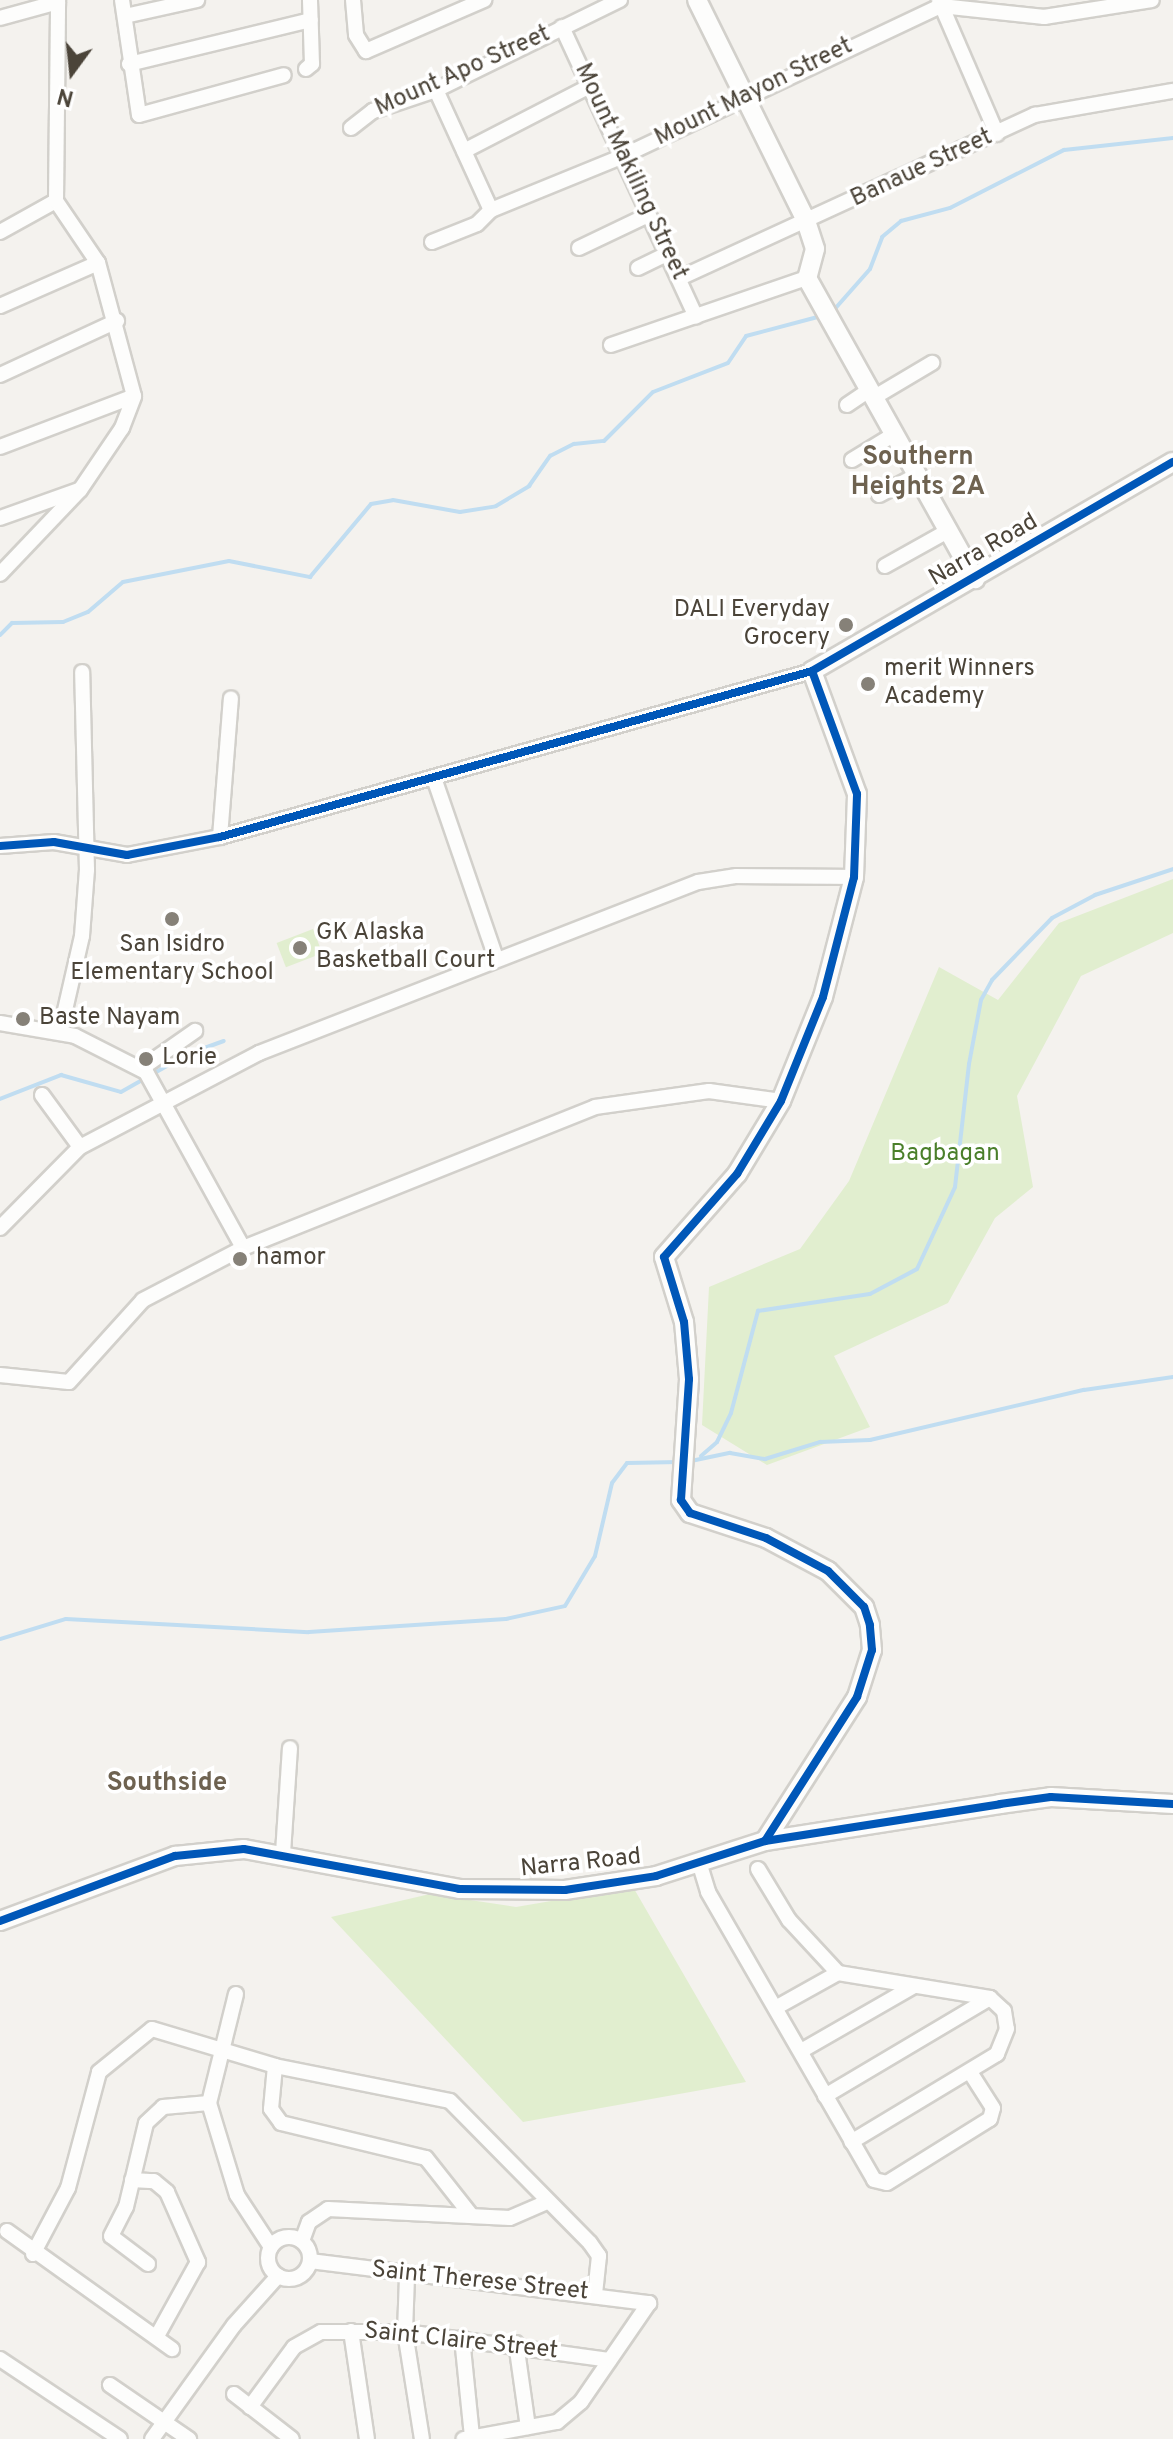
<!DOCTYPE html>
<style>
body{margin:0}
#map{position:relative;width:1173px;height:2439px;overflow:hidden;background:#f4f2ee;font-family:Overpass,sans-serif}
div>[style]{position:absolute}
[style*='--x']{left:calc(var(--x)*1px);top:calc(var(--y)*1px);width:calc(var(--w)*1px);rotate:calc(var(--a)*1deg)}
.green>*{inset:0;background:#e1eecf;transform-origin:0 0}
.stream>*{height:4px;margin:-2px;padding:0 2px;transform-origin:2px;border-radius:2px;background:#c0ddf1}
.roads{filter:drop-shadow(2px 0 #d2d0cb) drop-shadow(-2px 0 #d2d0cb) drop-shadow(0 2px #d2d0cb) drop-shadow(0 -2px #d2d0cb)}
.minor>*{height:14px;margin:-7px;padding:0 7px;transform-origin:7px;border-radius:7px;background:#fdfdfc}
.minor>.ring{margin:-7px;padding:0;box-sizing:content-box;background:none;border:14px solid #fdfdfc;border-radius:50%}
.tertiary>*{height:18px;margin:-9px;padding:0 9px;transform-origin:9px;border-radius:9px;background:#fdfdfc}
.cycleway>*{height:8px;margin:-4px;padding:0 4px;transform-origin:4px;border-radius:4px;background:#0057b8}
.dots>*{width:22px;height:22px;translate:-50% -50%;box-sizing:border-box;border:4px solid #fff;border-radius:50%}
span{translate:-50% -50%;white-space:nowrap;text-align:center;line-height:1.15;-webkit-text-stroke:7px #fff;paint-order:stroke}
.street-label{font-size:24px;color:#4b4439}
.poi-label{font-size:24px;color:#4b4439}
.right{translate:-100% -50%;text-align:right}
.left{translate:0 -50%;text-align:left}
.park-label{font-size:24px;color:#4a7f2a}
.neighbourhood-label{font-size:26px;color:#6e6250;font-weight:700}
.north{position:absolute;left:32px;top:32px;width:80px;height:80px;-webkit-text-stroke:6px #fff;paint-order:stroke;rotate:195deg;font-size:22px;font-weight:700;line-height:32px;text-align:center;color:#4b4439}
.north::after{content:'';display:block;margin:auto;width:28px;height:36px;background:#4b4439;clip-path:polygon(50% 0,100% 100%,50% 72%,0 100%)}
</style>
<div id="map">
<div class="green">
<i style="clip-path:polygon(1173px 879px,1173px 933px,1081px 976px,1017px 1096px,1033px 1187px,995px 1218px,948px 1303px,834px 1356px,870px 1427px,767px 1465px,702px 1425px,709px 1287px,800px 1249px,849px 1181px,939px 967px,998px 1000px,1059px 923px)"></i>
<i style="left:313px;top:929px;width:26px;height:39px;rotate:69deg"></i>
<i style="clip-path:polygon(633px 1887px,746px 2082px,523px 2122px,331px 1917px,430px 1894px,516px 1907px)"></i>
</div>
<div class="stream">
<i style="--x:833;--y:311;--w:56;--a:-48.6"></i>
<i style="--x:870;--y:269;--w:34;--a:-69"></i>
<i style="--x:882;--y:237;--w:25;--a:-40"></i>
<i style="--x:901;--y:221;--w:51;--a:-14.9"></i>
<i style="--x:950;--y:208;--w:128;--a:-27"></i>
<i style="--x:1064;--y:150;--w:110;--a:-6.3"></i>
<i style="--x:0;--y:635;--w:17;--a:-45"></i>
<i style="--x:12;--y:623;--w:51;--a:-1.1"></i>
<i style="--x:63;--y:622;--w:27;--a:-22"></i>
<i style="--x:88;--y:612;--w:46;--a:-40.6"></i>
<i style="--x:123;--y:582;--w:108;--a:-11.2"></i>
<i style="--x:229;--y:561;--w:83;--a:11.2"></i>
<i style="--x:310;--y:577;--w:95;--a:-50.1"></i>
<i style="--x:371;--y:504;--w:22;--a:-10"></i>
<i style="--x:393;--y:500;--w:68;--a:10.2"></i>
<i style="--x:460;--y:512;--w:36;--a:-9"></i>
<i style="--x:496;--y:506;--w:39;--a:-31"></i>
<i style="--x:529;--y:486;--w:37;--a:-55"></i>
<i style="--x:550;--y:456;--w:27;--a:-27"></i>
<i style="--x:574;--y:444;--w:30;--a:-6"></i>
<i style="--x:604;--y:441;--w:69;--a:-45"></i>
<i style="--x:653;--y:392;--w:80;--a:-21.1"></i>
<i style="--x:728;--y:363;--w:32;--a:-56"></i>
<i style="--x:746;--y:336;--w:78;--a:-14.9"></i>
<i style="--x:0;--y:1099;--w:66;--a:-21.5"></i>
<i style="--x:61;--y:1075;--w:62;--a:15.8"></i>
<i style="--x:121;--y:1092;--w:77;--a:-29.6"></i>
<i style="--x:188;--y:1054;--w:38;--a:-20"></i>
<i style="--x:701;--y:1456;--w:21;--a:-41"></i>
<i style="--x:717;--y:1442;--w:32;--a:-64"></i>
<i style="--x:731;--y:1413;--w:106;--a:-75.2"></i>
<i style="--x:758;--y:1311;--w:113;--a:-8.6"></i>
<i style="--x:870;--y:1294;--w:53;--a:-28"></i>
<i style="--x:917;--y:1269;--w:90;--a:-65.1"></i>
<i style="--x:955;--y:1187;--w:124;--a:-83.5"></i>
<i style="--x:969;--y:1064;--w:65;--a:-79.4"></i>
<i style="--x:981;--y:1000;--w:23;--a:-61"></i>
<i style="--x:992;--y:980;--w:86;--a:-45.9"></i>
<i style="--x:1052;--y:918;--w:49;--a:-28.1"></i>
<i style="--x:1095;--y:895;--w:82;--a:-18.4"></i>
<i style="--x:691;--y:1461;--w:40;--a:-12"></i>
<i style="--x:730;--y:1453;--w:36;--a:10"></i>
<i style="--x:765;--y:1459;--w:58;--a:-17.2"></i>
<i style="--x:820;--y:1442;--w:50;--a:-2.3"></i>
<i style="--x:870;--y:1440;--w:220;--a:-13.2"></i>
<i style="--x:1084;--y:1390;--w:90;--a:-8.3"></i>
<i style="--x:0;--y:1639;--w:69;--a:-16.9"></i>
<i style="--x:66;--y:1619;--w:243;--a:3.1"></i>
<i style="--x:309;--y:1632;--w:197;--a:-3.8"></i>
<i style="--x:506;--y:1619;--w:60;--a:-12.4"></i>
<i style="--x:565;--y:1606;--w:58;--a:-59"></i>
<i style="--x:595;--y:1556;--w:75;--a:-76.9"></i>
<i style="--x:612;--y:1483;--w:25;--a:-53"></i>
<i style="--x:627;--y:1463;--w:52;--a:-1.1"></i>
</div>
<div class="roads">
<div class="minor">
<i style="--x:122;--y:0;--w:116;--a:81.6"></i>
<i style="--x:139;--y:115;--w:150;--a:-15.4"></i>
<i style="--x:353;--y:0;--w:35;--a:85"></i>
<i style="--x:356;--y:35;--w:19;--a:58"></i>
<i style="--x:366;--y:51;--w:129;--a:-23.4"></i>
<i style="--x:939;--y:0;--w:146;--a:66.6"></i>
<i style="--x:125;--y:16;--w:74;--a:-12.5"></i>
<i style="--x:0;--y:18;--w:60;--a:-15.4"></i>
<i style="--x:562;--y:27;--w:319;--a:65.2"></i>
<i style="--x:129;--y:64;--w:187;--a:-13.6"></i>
<i style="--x:306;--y:69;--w:8;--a:-40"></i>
<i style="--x:312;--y:64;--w:64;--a:-91.8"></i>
<i style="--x:436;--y:90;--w:132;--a:65.4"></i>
<i style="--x:491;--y:210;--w:143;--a:-22.2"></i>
<i style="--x:623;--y:156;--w:352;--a:-25.3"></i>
<i style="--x:941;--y:6;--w:104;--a:6.1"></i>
<i style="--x:1044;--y:17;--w:109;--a:-8.9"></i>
<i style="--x:351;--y:128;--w:28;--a:-38"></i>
<i style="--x:373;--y:111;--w:66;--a:-18.4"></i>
<i style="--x:436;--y:90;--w:205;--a:-26.1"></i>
<i style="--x:464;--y:151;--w:142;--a:-27.3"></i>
<i style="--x:0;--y:232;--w:64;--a:-29"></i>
<i style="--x:432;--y:242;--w:48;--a:-21.8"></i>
<i style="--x:477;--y:224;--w:20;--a:-45"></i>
<i style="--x:579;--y:248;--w:74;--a:-25.5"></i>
<i style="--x:638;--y:268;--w:32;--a:-26"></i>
<i style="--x:680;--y:278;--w:391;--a:-24.7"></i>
<i style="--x:1035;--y:115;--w:140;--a:-9.9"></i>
<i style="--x:0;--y:306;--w:107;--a:-23.7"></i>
<i style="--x:611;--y:345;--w:207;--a:-18.9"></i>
<i style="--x:0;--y:375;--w:129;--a:-24.8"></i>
<i style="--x:873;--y:398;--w:69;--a:-30.7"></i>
<i style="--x:847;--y:405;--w:25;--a:-34"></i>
<i style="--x:0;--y:447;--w:143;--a:-20.8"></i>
<i style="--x:852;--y:460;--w:48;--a:-31.4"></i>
<i style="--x:879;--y:495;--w:41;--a:-27.8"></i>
<i style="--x:0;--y:518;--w:84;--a:-19.5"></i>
<i style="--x:885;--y:566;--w:72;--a:-29.1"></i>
<i style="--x:0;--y:574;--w:116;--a:-46.4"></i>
<i style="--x:80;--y:490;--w:75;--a:-55.9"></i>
<i style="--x:122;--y:428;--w:34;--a:-69"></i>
<i style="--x:134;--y:396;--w:138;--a:-105.1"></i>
<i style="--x:98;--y:263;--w:75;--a:-124.1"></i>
<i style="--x:56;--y:201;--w:201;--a:-89.4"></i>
<i style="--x:434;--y:778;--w:190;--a:71"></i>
<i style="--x:220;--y:837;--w:139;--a:-85.5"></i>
<i style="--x:0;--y:846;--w:54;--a:-4.2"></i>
<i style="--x:54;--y:842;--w:74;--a:10.1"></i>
<i style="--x:127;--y:855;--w:95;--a:-11"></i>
<i style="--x:220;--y:837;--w:615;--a:-15.66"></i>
<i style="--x:0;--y:1023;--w:76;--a:9.8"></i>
<i style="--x:75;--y:1036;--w:80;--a:26.9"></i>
<i style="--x:146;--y:1072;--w:201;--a:61.1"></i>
<i style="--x:243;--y:1248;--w:379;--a:-21.8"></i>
<i style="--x:595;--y:1107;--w:115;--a:-8"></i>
<i style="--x:709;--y:1091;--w:73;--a:7.9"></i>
<i style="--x:60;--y:1032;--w:98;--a:-77.1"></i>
<i style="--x:82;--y:936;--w:66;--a:-85.7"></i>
<i style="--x:87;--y:870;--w:198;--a:-91.4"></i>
<i style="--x:142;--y:1068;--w:65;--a:-34.9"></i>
<i style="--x:42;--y:1095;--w:64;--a:53.8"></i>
<i style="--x:0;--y:1228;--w:114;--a:-45.4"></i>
<i style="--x:80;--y:1147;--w:202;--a:-27.7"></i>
<i style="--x:259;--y:1053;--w:471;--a:-21.3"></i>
<i style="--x:698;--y:882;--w:39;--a:-9"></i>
<i style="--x:737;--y:876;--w:117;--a:0.5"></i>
<i style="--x:0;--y:1375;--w:69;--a:5.8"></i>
<i style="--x:69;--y:1382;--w:110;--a:-47.9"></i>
<i style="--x:143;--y:1300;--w:113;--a:-27.5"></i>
<i style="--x:283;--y:1853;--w:105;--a:-86.2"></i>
<i style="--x:699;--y:1862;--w:31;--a:73"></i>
<i style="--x:708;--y:1892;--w:332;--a:60"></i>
<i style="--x:874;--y:2180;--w:13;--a:13"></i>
<i style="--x:887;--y:2183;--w:121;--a:-31.9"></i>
<i style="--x:990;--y:2119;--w:11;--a:-75"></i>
<i style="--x:993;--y:2108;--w:43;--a:-122.6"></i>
<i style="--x:758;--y:1869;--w:60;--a:58.7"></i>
<i style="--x:789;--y:1920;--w:72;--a:47.2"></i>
<i style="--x:838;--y:1973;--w:154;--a:9.3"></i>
<i style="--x:990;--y:1998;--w:19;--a:43"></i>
<i style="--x:1004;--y:2011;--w:18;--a:81"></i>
<i style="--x:1007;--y:2029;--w:27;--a:112"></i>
<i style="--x:997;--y:2054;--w:170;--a:148.9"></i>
<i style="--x:236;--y:1994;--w:112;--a:103.9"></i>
<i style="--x:209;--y:2103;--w:96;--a:73.1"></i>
<i style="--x:237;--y:2195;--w:62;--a:56.8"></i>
<i style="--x:777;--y:2007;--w:70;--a:-29.1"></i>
<i style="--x:801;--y:2051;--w:130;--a:-29.9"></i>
<i style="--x:275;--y:2066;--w:43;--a:95.3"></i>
<i style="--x:271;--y:2109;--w:17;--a:54"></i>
<i style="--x:281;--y:2123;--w:149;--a:13.6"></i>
<i style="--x:426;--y:2158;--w:73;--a:51.7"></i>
<i style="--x:825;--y:2096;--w:192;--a:-30.7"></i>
<i style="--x:132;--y:2180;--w:22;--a:3"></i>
<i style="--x:154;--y:2181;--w:17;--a:40"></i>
<i style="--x:167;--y:2192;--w:77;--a:66.1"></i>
<i style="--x:198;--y:2262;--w:85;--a:119"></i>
<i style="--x:7;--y:2231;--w:203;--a:35.6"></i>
<i class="ring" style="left:268px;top:2237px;width:28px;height:28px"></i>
<i style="--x:302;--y:2241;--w:20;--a:-70"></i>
<i style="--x:309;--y:2222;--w:23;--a:-34"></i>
<i style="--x:328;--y:2209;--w:182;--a:2.8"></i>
<i style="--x:510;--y:2218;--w:40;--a:-23.4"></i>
<i style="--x:33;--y:2254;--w:75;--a:-62.1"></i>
<i style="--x:68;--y:2188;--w:120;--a:-75"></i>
<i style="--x:99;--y:2072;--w:68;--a:-39.1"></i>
<i style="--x:152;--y:2029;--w:128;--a:16.7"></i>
<i style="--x:275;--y:2066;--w:178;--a:11.3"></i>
<i style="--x:450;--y:2101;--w:199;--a:45.4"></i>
<i style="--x:590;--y:2243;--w:16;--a:55"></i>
<i style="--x:599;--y:2256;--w:39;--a:96"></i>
<i style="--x:310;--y:2261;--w:342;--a:7.1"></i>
<i style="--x:649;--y:2303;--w:120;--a:124.5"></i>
<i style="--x:581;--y:2402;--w:31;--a:140"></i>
<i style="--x:557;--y:2422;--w:95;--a:169.6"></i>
<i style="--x:148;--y:2264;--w:46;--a:-142.9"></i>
<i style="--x:111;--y:2236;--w:33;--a:-63"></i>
<i style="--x:126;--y:2207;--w:86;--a:-76.6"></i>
<i style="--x:146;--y:2123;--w:23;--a:-43"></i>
<i style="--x:163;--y:2107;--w:46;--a:-5"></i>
<i style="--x:407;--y:2277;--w:55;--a:92.1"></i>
<i style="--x:405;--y:2332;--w:108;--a:81"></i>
<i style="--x:351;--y:2331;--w:109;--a:81.6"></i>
<i style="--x:462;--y:2338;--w:100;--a:84.2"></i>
<i style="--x:516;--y:2343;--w:85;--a:81.9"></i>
<i style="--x:0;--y:2359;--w:144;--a:33.7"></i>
<i style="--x:110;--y:2385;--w:96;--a:34.4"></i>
<i style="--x:234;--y:2394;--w:73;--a:37.8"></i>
<i style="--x:250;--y:2407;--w:74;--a:-53.7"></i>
<i style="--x:294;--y:2347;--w:31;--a:-29"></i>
<i style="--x:321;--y:2332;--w:84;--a:0"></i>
<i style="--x:405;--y:2332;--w:206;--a:7.8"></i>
<i style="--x:152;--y:2439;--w:140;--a:-54.3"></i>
<i style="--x:234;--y:2325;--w:66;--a:-48.1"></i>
</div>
<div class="tertiary">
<i style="--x:697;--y:0;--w:246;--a:63.7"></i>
<i style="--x:806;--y:221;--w:29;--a:72"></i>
<i style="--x:815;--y:249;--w:30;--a:105"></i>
<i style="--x:807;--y:278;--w:345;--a:60.8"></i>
<i style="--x:765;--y:1841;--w:171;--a:-57.4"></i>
<i style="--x:857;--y:1697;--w:49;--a:-72.3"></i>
<i style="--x:872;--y:1650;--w:25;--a:-95"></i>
<i style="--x:870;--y:1625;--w:19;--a:-108"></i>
<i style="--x:864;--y:1607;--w:51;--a:-135"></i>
<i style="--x:828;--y:1571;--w:70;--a:-152"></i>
<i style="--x:766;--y:1538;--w:80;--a:-161.8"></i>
<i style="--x:690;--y:1513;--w:16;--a:-125"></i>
<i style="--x:681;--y:1500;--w:121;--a:-86.2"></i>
<i style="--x:689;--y:1379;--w:57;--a:-95"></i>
<i style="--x:684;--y:1322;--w:68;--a:-107.1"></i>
<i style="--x:664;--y:1257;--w:111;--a:-48.7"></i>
<i style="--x:737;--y:1174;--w:85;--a:-58.9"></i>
<i style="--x:781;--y:1101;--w:112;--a:-68"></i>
<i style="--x:823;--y:997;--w:124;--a:-75.5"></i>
<i style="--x:854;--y:877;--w:83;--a:-87.9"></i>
<i style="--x:857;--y:794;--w:131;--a:-110.1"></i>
<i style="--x:812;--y:671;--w:417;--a:-30.1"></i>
<i style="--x:0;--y:1921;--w:187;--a:-20.4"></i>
<i style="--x:175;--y:1856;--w:69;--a:-5.8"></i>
<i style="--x:244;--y:1849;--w:219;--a:10.5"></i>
<i style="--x:459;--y:1889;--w:106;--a:0.5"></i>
<i style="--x:565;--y:1890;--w:92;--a:-8.7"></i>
<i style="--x:656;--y:1876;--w:114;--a:-17.8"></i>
<i style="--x:765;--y:1841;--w:238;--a:-8.9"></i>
<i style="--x:1000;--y:1804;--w:51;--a:-7.8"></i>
<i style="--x:1051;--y:1797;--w:122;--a:3.3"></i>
</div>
</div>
<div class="cycleway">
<i style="--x:0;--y:846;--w:54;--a:-4.2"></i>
<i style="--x:54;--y:842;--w:74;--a:10.1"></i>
<i style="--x:127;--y:855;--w:95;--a:-11"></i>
<i style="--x:220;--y:837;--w:615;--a:-15.66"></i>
<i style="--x:812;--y:671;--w:417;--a:-30.1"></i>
<i style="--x:765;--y:1841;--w:171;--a:-57.4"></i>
<i style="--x:857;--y:1697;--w:49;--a:-72.3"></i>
<i style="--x:872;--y:1650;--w:25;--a:-95"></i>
<i style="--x:870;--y:1625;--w:19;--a:-108"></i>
<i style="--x:864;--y:1607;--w:51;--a:-135"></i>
<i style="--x:828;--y:1571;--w:70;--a:-152"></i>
<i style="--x:766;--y:1538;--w:80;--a:-161.8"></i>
<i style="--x:690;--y:1513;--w:16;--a:-125"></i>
<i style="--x:681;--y:1500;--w:121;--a:-86.2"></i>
<i style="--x:689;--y:1379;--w:57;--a:-95"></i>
<i style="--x:684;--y:1322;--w:68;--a:-107.1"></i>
<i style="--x:664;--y:1257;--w:111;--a:-48.7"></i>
<i style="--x:737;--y:1174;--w:85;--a:-58.9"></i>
<i style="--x:781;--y:1101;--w:112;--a:-68"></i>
<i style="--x:823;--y:997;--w:124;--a:-75.5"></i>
<i style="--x:854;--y:877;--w:83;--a:-87.9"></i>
<i style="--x:857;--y:794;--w:131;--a:-110.1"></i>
<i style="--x:0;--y:1921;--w:187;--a:-20.4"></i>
<i style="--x:175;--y:1856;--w:69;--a:-5.8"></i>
<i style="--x:244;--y:1849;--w:219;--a:10.5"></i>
<i style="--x:459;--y:1889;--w:106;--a:0.5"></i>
<i style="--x:565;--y:1890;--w:92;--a:-8.7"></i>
<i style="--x:656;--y:1876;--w:114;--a:-17.8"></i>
<i style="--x:765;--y:1841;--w:238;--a:-8.9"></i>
<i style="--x:1000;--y:1804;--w:51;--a:-7.8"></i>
<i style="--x:1051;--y:1797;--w:122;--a:3.3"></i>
</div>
<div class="dots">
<i style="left:846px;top:625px;background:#868178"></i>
<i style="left:868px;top:684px;background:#868178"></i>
<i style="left:172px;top:919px;background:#868178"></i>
<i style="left:300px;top:948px;background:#868178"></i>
<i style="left:23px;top:1019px;background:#868178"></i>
<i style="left:146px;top:1059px;background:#868178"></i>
<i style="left:240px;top:1259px;background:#868178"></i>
</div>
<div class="street-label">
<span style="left:463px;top:72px;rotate:-24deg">Mount Apo Street</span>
<span style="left:754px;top:93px;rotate:-26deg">Mount Mayon Street</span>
<span style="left:922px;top:169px;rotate:-25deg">Banaue Street</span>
<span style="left:630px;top:172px;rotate:65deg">Mount Makiling Street</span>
<span style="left:984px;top:551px;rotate:-30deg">Narra Road</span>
<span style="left:581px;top:1864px;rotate:-6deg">Narra Road</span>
<span style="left:480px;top:2282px;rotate:6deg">Saint Therese Street</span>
<span style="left:461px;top:2342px;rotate:6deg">Saint Claire Street</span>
</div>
<div class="poi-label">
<span class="right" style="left:830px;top:625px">DALI Everyday<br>Grocery</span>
<span class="left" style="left:884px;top:684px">merit Winners<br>Academy</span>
<span class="left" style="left:316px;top:948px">GK Alaska<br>Basketball Court</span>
<span style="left:172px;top:960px">San Isidro<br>Elementary School</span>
<span class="left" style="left:39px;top:1019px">Baste Nayam</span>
<span class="left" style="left:162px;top:1059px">Lorie</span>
<span class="left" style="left:256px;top:1259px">hamor</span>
</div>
<div class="park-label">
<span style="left:945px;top:1155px">Bagbagan</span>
</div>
<div class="neighbourhood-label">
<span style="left:918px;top:473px">Southern<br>Heights 2A</span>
<span style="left:167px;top:1784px">Southside</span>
</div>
<div class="north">N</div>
</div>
